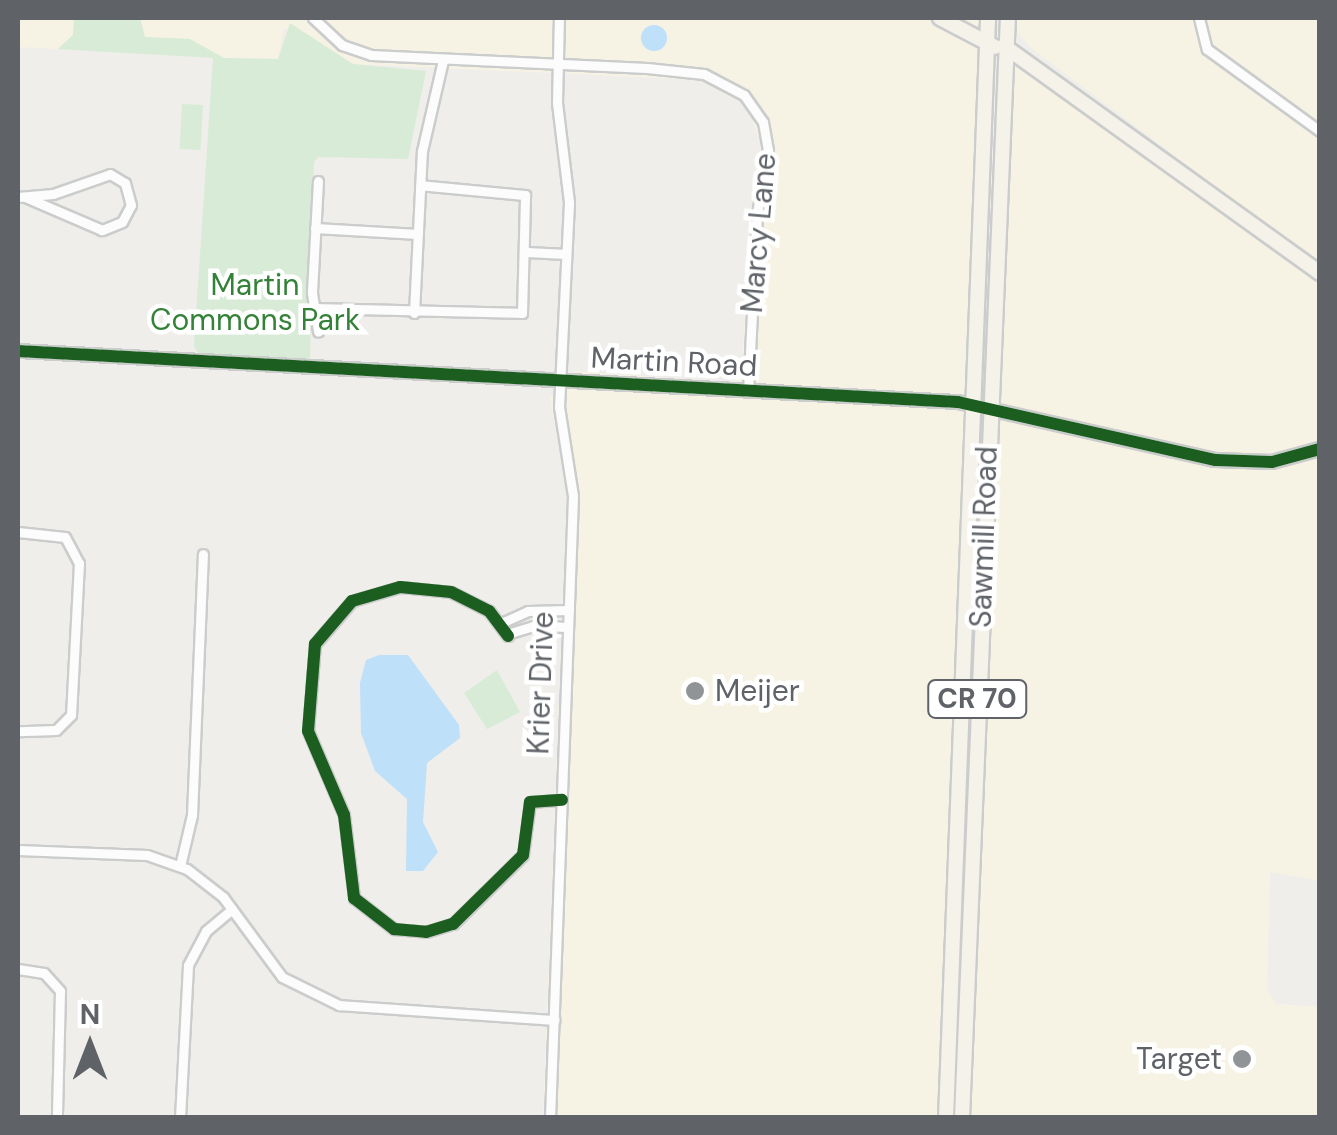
<!DOCTYPE html>
<style>
body{margin:0}
#map{position:relative;width:1337px;height:1135px;overflow:hidden;background:#efeeea;font-family:"DM Sans",sans-serif}
div>[style]{position:absolute}
[style*='--x']{left:calc(var(--x)*1px);top:calc(var(--y)*1px);width:calc(var(--w)*1px);rotate:calc(var(--a)*1deg)}
.commercial>*{inset:0;background:#f7f3e4}
.green>*{inset:0;background:#d8ebd6;transform-origin:0 0}
.water>*{inset:0;background:#bfe0f9}
.round{border-radius:50%}
.roads{filter:drop-shadow(2px 0 #cbcccc) drop-shadow(-2px 0 #cbcccc) drop-shadow(0 2px #cbcccc) drop-shadow(0 -2px #cbcccc)}
.street>*{height:9px;margin:-4.5px;padding:0 4.5px;transform-origin:4.5px;border-radius:4.5px;background:#fdfcfc}
.secondary>*{height:12px;margin:-6px;padding:0 6px;transform-origin:6px;border-radius:6px;background:#fdfcfc}
.primary>*{height:14px;margin:-7px;padding:0 7px;transform-origin:7px;border-radius:7px;background:#f4f2e9}
.cycleway>*{height:12px;margin:-6px;padding:0 6px;transform-origin:6px;border-radius:6px;background:#1b5e20}
.dots>*{width:28px;height:28px;translate:-50% -50%;box-sizing:border-box;border:5px solid #fff;border-radius:50%}
span{translate:-50% -50%;white-space:nowrap;text-align:center;line-height:1.15;-webkit-text-stroke:9px #fff;paint-order:stroke}
.shield-label span{padding:2px 8px;background:#fff;border:2px solid;border-radius:8px;-webkit-text-stroke-width:0}
.shield-label{font-size:28px;color:#5f6368;font-weight:700}
.street-label{font-size:30px;color:#5f6368}
.park-label{font-size:30px;color:#348238}
.poi-label{font-size:30px;color:#5f6368}
.left{translate:0 -50%;text-align:left}
.right{translate:-100% -50%;text-align:right}
.frame{position:absolute;inset:0;border:20px solid #5f6368;pointer-events:none}
.north{position:absolute;left:40px;top:995px;width:100px;height:100px;-webkit-text-stroke:8px #fff;paint-order:stroke;rotate:0deg;font-size:28px;font-weight:700;line-height:40px;text-align:center;color:#5f6368}
.north::after{content:'';display:block;margin:auto;width:35px;height:45px;background:#5f6368;clip-path:polygon(50% 0,100% 100%,50% 72%,0 100%)}
</style>
<div id="map">
<div class="commercial">
<i style="clip-path:polygon(18px 18px,74px 18px,73px 35px,57px 49px,18px 47px)"></i>
<i style="clip-path:polygon(140px 18px,984px 18px,940px 1117px,543px 1117px,567px 492px,550px 398px,575px 371px,731px 383px,741px 375px,753px 191px,763px 149px,747px 106px,703px 80px,353px 64px,284px 28px,278px 59px,224px 58px,190px 39px,145px 37px)"></i>
<i style="clip-path:polygon(1017px 18px,1319px 18px,1319px 880px,1270px 872px,1267px 989px,1276px 1004px,1319px 1007px,1319px 1117px,962px 1118px,1006px 49px,1244px 216px,1227px 195px,1030px 47px,1017px 32px)"></i>
</div>
<div class="green">
<i style="clip-path:polygon(74px 18px,140px 18px,145px 37px,190px 39px,224px 58px,278px 59px,290px 23px,353px 64px,426px 71px,408px 159px,318px 157px,314px 162px,310px 360px,198px 353px,194px 346px,213px 58px,58px 49px,73px 35px)"></i>
<i style="left:182px;top:104px;width:21px;height:45px;rotate:3deg"></i>
<i style="clip-path:polygon(497px 670px,520px 712px,487px 729px,464px 693px)"></i>
</div>
<div class="water">
<i class="round" style="left:641px;top:25px;width:26px;height:26px"></i>
<i style="clip-path:polygon(379px 655px,408px 655px,459px 725px,460px 738px,427px 763px,423px 822px,438px 852px,423px 871px,406px 871px,407px 799px,375px 771px,361px 733px,360px 683px,366px 660px)"></i>
</div>
<div class="roads">
<div class="street">
<i style="--x:313;--y:18;--w:40;--a:43"></i>
<i style="--x:342;--y:45;--w:31;--a:19"></i>
<i style="--x:371;--y:55;--w:276;--a:2.7"></i>
<i style="--x:647;--y:68;--w:57;--a:6"></i>
<i style="--x:704;--y:74;--w:45;--a:27.7"></i>
<i style="--x:744;--y:95;--w:33;--a:55"></i>
<i style="--x:763;--y:122;--w:28;--a:80"></i>
<i style="--x:768;--y:150;--w:65;--a:99.8"></i>
<i style="--x:757;--y:214;--w:177;--a:92.9"></i>
<i style="--x:1199;--y:18;--w:32;--a:76"></i>
<i style="--x:1207;--y:49;--w:140;--a:36"></i>
<i style="--x:318;--y:181;--w:112;--a:93.1"></i>
<i style="--x:312;--y:293;--w:39;--a:81"></i>
<i style="--x:18;--y:197;--w:35;--a:-5"></i>
<i style="--x:53;--y:194;--w:60;--a:-19.3"></i>
<i style="--x:110;--y:174;--w:17;--a:31"></i>
<i style="--x:125;--y:183;--w:23;--a:75"></i>
<i style="--x:131;--y:205;--w:19;--a:118"></i>
<i style="--x:122;--y:222;--w:22;--a:158"></i>
<i style="--x:102;--y:230;--w:84;--a:-156.8"></i>
<i style="--x:315;--y:228;--w:103;--a:3.3"></i>
<i style="--x:527;--y:252;--w:39;--a:3"></i>
<i style="--x:318;--y:308;--w:204;--a:1.4"></i>
<i style="--x:522;--y:313;--w:118;--a:-88.5"></i>
<i style="--x:525;--y:195;--w:105;--a:-174.6"></i>
<i style="--x:414;--y:313;--w:162;--a:-87.2"></i>
<i style="--x:422;--y:151;--w:93;--a:-77"></i>
<i style="--x:18;--y:532;--w:47;--a:6.1"></i>
<i style="--x:65;--y:537;--w:30;--a:62"></i>
<i style="--x:79;--y:563;--w:152;--a:93"></i>
<i style="--x:71;--y:715;--w:21;--a:135"></i>
<i style="--x:56;--y:730;--w:38;--a:178"></i>
<i style="--x:499;--y:624;--w:32;--a:-24"></i>
<i style="--x:528;--y:611;--w:41;--a:-1.4"></i>
<i style="--x:507;--y:634;--w:30;--a:-17"></i>
<i style="--x:536;--y:625;--w:32;--a:4"></i>
<i style="--x:508;--y:636;--w:31;--a:-127"></i>
<i style="--x:489;--y:611;--w:42;--a:-153.4"></i>
<i style="--x:451;--y:592;--w:51;--a:-174.4"></i>
<i style="--x:400;--y:587;--w:50;--a:163.7"></i>
<i style="--x:352;--y:601;--w:57;--a:130.7"></i>
<i style="--x:315;--y:644;--w:87;--a:94.6"></i>
<i style="--x:308;--y:731;--w:91;--a:66.8"></i>
<i style="--x:344;--y:815;--w:84;--a:83.1"></i>
<i style="--x:354;--y:898;--w:51;--a:37.8"></i>
<i style="--x:394;--y:929;--w:32;--a:5"></i>
<i style="--x:426;--y:932;--w:28;--a:-17"></i>
<i style="--x:453;--y:924;--w:98;--a:-44.6"></i>
<i style="--x:523;--y:855;--w:53;--a:-82.5"></i>
<i style="--x:530;--y:802;--w:32;--a:-4"></i>
<i style="--x:18;--y:850;--w:129;--a:2.2"></i>
<i style="--x:147;--y:855;--w:42;--a:19.3"></i>
<i style="--x:187;--y:869;--w:46;--a:37.9"></i>
<i style="--x:223;--y:897;--w:99;--a:53.6"></i>
<i style="--x:282;--y:977;--w:64;--a:26.2"></i>
<i style="--x:339;--y:1005;--w:216;--a:4"></i>
<i style="--x:180;--y:866;--w:52;--a:-76.8"></i>
<i style="--x:192;--y:815;--w:261;--a:-87.6"></i>
<i style="--x:18;--y:969;--w:26;--a:9"></i>
<i style="--x:44;--y:973;--w:24;--a:48"></i>
<i style="--x:60;--y:991;--w:127;--a:91.4"></i>
<i style="--x:180;--y:1118;--w:153;--a:-87"></i>
<i style="--x:188;--y:965;--w:38;--a:-62"></i>
<i style="--x:206;--y:931;--w:34;--a:-40"></i>
<i style="--x:550;--y:1118;--w:622;--a:-87.88"></i>
<i style="--x:573;--y:496;--w:90;--a:-98.9"></i>
<i style="--x:559;--y:407;--w:205;--a:-87.2"></i>
<i style="--x:569;--y:202;--w:100;--a:-96.9"></i>
<i style="--x:557;--y:103;--w:85;--a:-88.7"></i>
</div>
<div class="secondary">
<i style="--x:18;--y:351;--w:941;--a:3.11"></i>
<i style="--x:958;--y:402;--w:264;--a:12.7"></i>
<i style="--x:1216;--y:460;--w:56;--a:2"></i>
<i style="--x:1272;--y:462;--w:50;--a:-15.2"></i>
</div>
<div class="primary">
<i style="--x:940;--y:18;--w:62;--a:27.8"></i>
<i style="--x:1004;--y:46;--w:389;--a:35.7"></i>
<i style="--x:946;--y:1118;--w:1101;--a:-87.81"></i>
<i style="--x:962;--y:1118;--w:1101;--a:-87.61"></i>
</div>
</div>
<div class="cycleway">
<i style="--x:18;--y:351;--w:941;--a:3.11"></i>
<i style="--x:958;--y:402;--w:264;--a:12.7"></i>
<i style="--x:1216;--y:460;--w:56;--a:2"></i>
<i style="--x:1272;--y:462;--w:50;--a:-15.2"></i>
<i style="--x:508;--y:636;--w:31;--a:-127"></i>
<i style="--x:489;--y:611;--w:42;--a:-153.4"></i>
<i style="--x:451;--y:592;--w:51;--a:-174.4"></i>
<i style="--x:400;--y:587;--w:50;--a:163.7"></i>
<i style="--x:352;--y:601;--w:57;--a:130.7"></i>
<i style="--x:315;--y:644;--w:87;--a:94.6"></i>
<i style="--x:308;--y:731;--w:91;--a:66.8"></i>
<i style="--x:344;--y:815;--w:84;--a:83.1"></i>
<i style="--x:354;--y:898;--w:51;--a:37.8"></i>
<i style="--x:394;--y:929;--w:32;--a:5"></i>
<i style="--x:426;--y:932;--w:28;--a:-17"></i>
<i style="--x:453;--y:924;--w:98;--a:-44.6"></i>
<i style="--x:523;--y:855;--w:53;--a:-82.5"></i>
<i style="--x:530;--y:802;--w:32;--a:-4"></i>
</div>
<div class="dots">
<i style="left:695px;top:691px;background:#919496"></i>
<i style="left:1242px;top:1059px;background:#919496"></i>
</div>
<div class="shield-label">
<span style="left:977px;top:699px">CR 70</span>
</div>
<div class="street-label">
<span style="left:759px;top:233px;rotate:-85deg">Marcy Lane</span>
<span style="left:674px;top:362px;rotate:3deg">Martin Road</span>
<span style="left:984px;top:537px;rotate:-88deg">Sawmill Road</span>
<span style="left:541px;top:683px;rotate:-88deg">Krier Drive</span>
</div>
<div class="park-label">
<span style="left:255px;top:302px">Martin<br>Commons Park</span>
</div>
<div class="poi-label">
<span class="left" style="left:715px;top:691px">Meijer</span>
<span class="right" style="left:1222px;top:1059px">Target</span>
</div>
<div class="frame"></div>
<div class="north">N</div>
</div>
